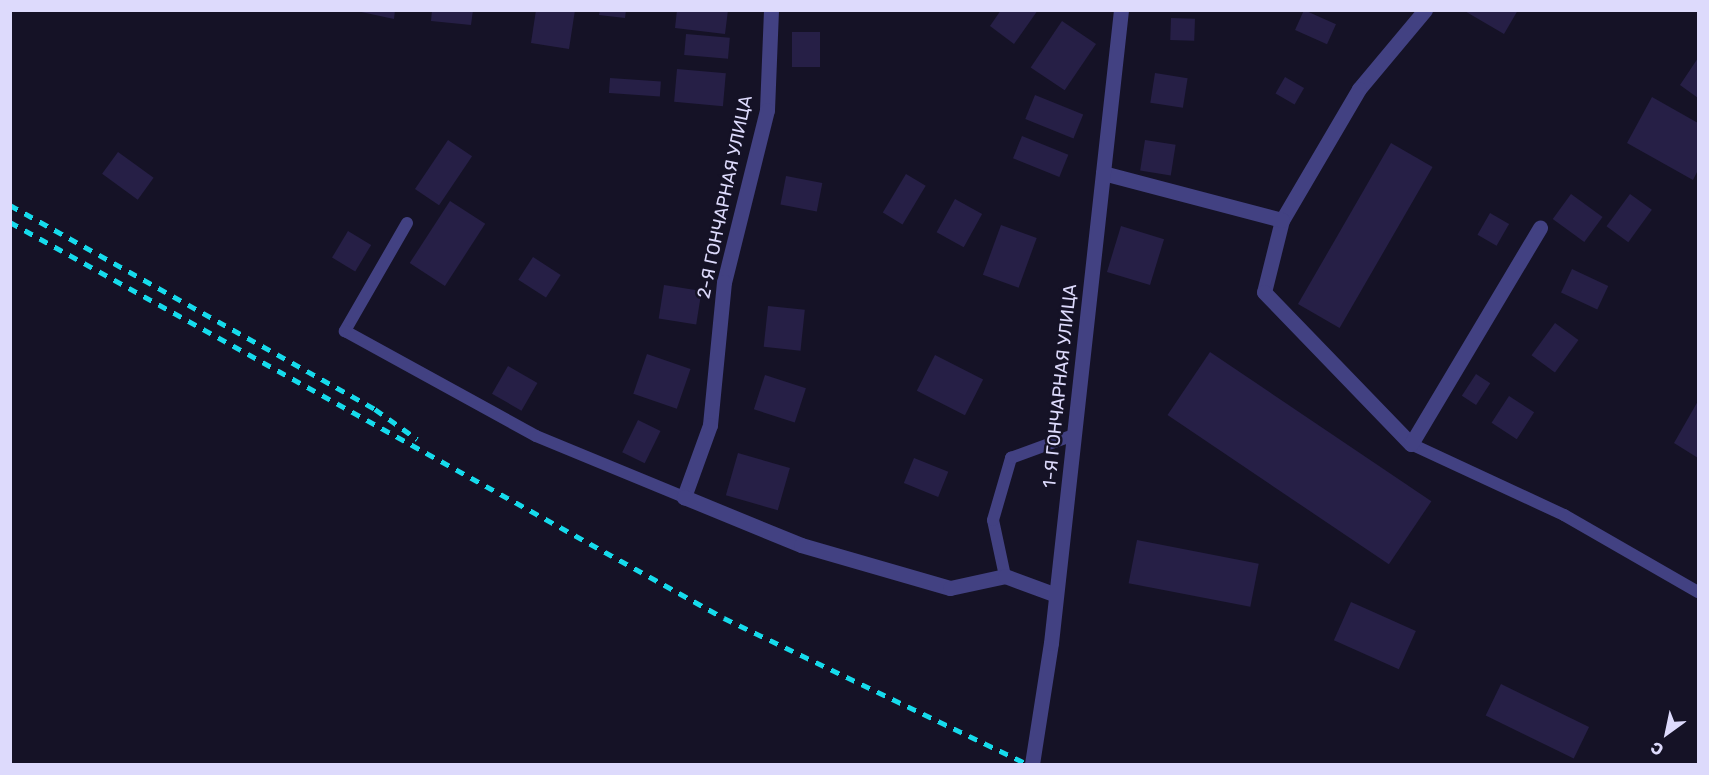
<!DOCTYPE html>
<meta charset="utf-8">
<style>
body{margin:0}
#map{position:relative;width:1709px;height:775px;overflow:hidden;background:#151226;font-family:Rubik,sans-serif}
div>[style]{position:absolute}
[style*='--x']{left:calc(var(--x)*1px);top:calc(var(--y)*1px);width:calc(var(--w)*1px);rotate:calc(var(--a)*1deg)}
.building>*{inset:0;background:#261f46;transform-origin:0 0}
.lane>*{height:12px;margin:-6px;padding:0 6px;transform-origin:6px;border-radius:6px;background:#424182}
.street>*{height:15px;margin:-7.5px;padding:0 7.5px;transform-origin:7.5px;border-radius:7.5px;background:#424182}
.rail>*{height:4.5px;margin-top:-2.25px;transform-origin:0;background:repeating-linear-gradient(90deg,#16dbec 0 9px,transparent 0 17px)}
span{translate:-50% -50%;white-space:nowrap;text-align:center;line-height:1.15;-webkit-text-stroke:5px #151226;paint-order:stroke}
.street-label{font-size:18px;color:#dddafc}
.frame{position:absolute;inset:0;border:12px solid #dddafc;pointer-events:none}
.north{position:absolute;left:1637px;top:703px;width:60px;height:60px;-webkit-text-stroke:4px #151226;paint-order:stroke;rotate:213deg;font-size:16px;font-weight:700;line-height:24px;text-align:center;color:#dddafc}
.north::after{content:'';display:block;margin:auto;width:21px;height:27px;background:#dddafc;clip-path:polygon(50% 0,100% 100%,50% 72%,0 100%)}
</style>
<div id="map">
<div class="building">
<i style="clip-path:polygon(352px 10px,395px 10px,394px 19px)"></i>
<i style="clip-path:polygon(432px 10px,473px 10px,471px 25px,431px 21px)"></i>
<i style="clip-path:polygon(536px 10px,575px 10px,569px 49px,531px 43px)"></i>
<i style="clip-path:polygon(600px 10px,626px 10px,625px 18px,599px 15px)"></i>
<i style="clip-path:polygon(677px 10px,728px 10px,725px 34px,675px 28px)"></i>
<i style="clip-path:polygon(1001px 10px,1038px 10px,1014px 44px,990px 26px)"></i>
<i style="left:1304px;top:10px;width:35px;height:22px;rotate:24deg"></i>
<i style="clip-path:polygon(1463px 10px,1518px 10px,1504px 34px)"></i>
<i style="left:1171px;top:18px;width:24px;height:22px;rotate:2deg"></i>
<i style="left:1062px;top:21px;width:41px;height:56px;rotate:34deg"></i>
<i style="left:792px;top:32px;width:28px;height:35px"></i>
<i style="left:686px;top:34px;width:44px;height:21px;rotate:5deg"></i>
<i style="clip-path:polygon(1698px 58px,1698px 98px,1680px 85px)"></i>
<i style="left:677px;top:69px;width:49px;height:33px;rotate:5deg"></i>
<i style="left:1155px;top:73px;width:33px;height:30px;rotate:9deg"></i>
<i style="left:1285px;top:77px;width:22px;height:19px;rotate:30deg"></i>
<i style="left:610px;top:78px;width:51px;height:15px;rotate:4deg"></i>
<i style="left:1035px;top:95px;width:52px;height:26px;rotate:22deg"></i>
<i style="clip-path:polygon(1652px 97px,1698px 123px,1698px 170px,1693px 180px,1627px 143px)"></i>
<i style="left:1022px;top:136px;width:50px;height:24px;rotate:22deg"></i>
<i style="left:448px;top:140px;width:29px;height:59px;rotate:34deg"></i>
<i style="left:1145px;top:140px;width:31px;height:31px;rotate:9deg"></i>
<i style="left:1391px;top:143px;width:48px;height:186px;rotate:30deg"></i>
<i style="left:118px;top:152px;width:44px;height:27px;rotate:36deg"></i>
<i style="left:906px;top:174px;width:23px;height:45px;rotate:31deg"></i>
<i style="left:786px;top:176px;width:37px;height:29px;rotate:11deg"></i>
<i style="left:1571px;top:194px;width:39px;height:31px;rotate:36deg"></i>
<i style="left:1630px;top:194px;width:27px;height:40px;rotate:36deg"></i>
<i style="left:955px;top:199px;width:31px;height:38px;rotate:29deg"></i>
<i style="left:450px;top:201px;width:42px;height:74px;rotate:33deg"></i>
<i style="left:1490px;top:213px;width:22px;height:25px;rotate:30deg"></i>
<i style="left:1001px;top:225px;width:38px;height:53px;rotate:20deg"></i>
<i style="left:1121px;top:226px;width:45px;height:48px;rotate:17deg"></i>
<i style="left:348px;top:231px;width:27px;height:31px;rotate:31deg"></i>
<i style="left:533px;top:257px;width:33px;height:27px;rotate:33deg"></i>
<i style="left:1572px;top:269px;width:40px;height:26px;rotate:25deg"></i>
<i style="left:664px;top:285px;width:38px;height:34px;rotate:9deg"></i>
<i style="left:768px;top:306px;width:37px;height:41px;rotate:6deg"></i>
<i style="left:1555px;top:323px;width:29px;height:40px;rotate:36deg"></i>
<i style="left:1210px;top:352px;width:267px;height:76px;rotate:34deg"></i>
<i style="left:647px;top:354px;width:46px;height:42px;rotate:19deg"></i>
<i style="left:935px;top:355px;width:54px;height:40px;rotate:27deg"></i>
<i style="left:508px;top:366px;width:34px;height:32px;rotate:30deg"></i>
<i style="left:1476px;top:374px;width:17px;height:26px;rotate:33deg"></i>
<i style="left:765px;top:375px;width:43px;height:36px;rotate:18deg"></i>
<i style="left:1509px;top:396px;width:30px;height:32px;rotate:33deg"></i>
<i style="clip-path:polygon(1698px 401px,1698px 458px,1674px 443px)"></i>
<i style="left:638px;top:420px;width:25px;height:36px;rotate:26deg"></i>
<i style="left:738px;top:453px;width:54px;height:44px;rotate:16deg"></i>
<i style="left:914px;top:458px;width:37px;height:27px;rotate:22deg"></i>
<i style="left:1137px;top:540px;width:124px;height:44px;rotate:11deg"></i>
<i style="left:1351px;top:602px;width:71px;height:42px;rotate:24deg"></i>
<i style="left:1501px;top:684px;width:98px;height:35px;rotate:26deg"></i>
</div>
<div class="lane">
<i style="--x:407;--y:223;--w:125;--a:119.9"></i>
<i style="--x:345;--y:331;--w:218;--a:28.8"></i>
<i style="--x:536;--y:436;--w:160;--a:22.4"></i>
<i style="--x:1411;--y:444;--w:169;--a:24.9"></i>
<i style="--x:1564;--y:515;--w:155;--a:29.9"></i>
<i style="--x:1005;--y:576;--w:57;--a:-102.1"></i>
<i style="--x:993;--y:520;--w:65;--a:-73.8"></i>
<i style="--x:1011;--y:458;--w:67;--a:-20.1"></i>
</div>
<div class="street">
<i style="--x:771;--y:10;--w:100;--a:92.3"></i>
<i style="--x:767;--y:110;--w:177;--a:104"></i>
<i style="--x:724;--y:282;--w:144;--a:95.6"></i>
<i style="--x:710;--y:425;--w:77;--a:109.9"></i>
<i style="--x:684;--y:497;--w:126;--a:22.3"></i>
<i style="--x:801;--y:545;--w:155;--a:16.1"></i>
<i style="--x:950;--y:588;--w:56;--a:-12.3"></i>
<i style="--x:1005;--y:576;--w:54;--a:20.4"></i>
<i style="--x:1425;--y:10;--w:103;--a:129.9"></i>
<i style="--x:1359;--y:89;--w:152;--a:120.4"></i>
<i style="--x:1282;--y:220;--w:74;--a:104"></i>
<i style="--x:1264;--y:292;--w:211;--a:46"></i>
<i style="--x:1411;--y:444;--w:252;--a:-59.2"></i>
<i style="--x:1103;--y:173;--w:185;--a:14.7"></i>
<i style="--x:1032;--y:764;--w:122;--a:-81.1"></i>
<i style="--x:1051;--y:643;--w:637;--a:-83.69"></i>
</div>
<div class="rail">
<i style="--x:10;--y:205;--w:418;--a:29.2"></i>
<i style="--x:375;--y:409;--w:52;--a:35.5"></i>
<i style="--x:10;--y:222;--w:816;--a:29.01"></i>
<i style="--x:724;--y:618;--w:336;--a:25.7"></i>
</div>
<div class="street-label">
<span style="left:725px;top:197px;rotate:-78deg">2-Я ГОНЧАРНАЯ УЛИЦА</span>
<span style="left:1060px;top:386px;rotate:-84deg">1-Я ГОНЧАРНАЯ УЛИЦА</span>
</div>
<div class="frame"></div>
<div class="north">С</div>
</div>
